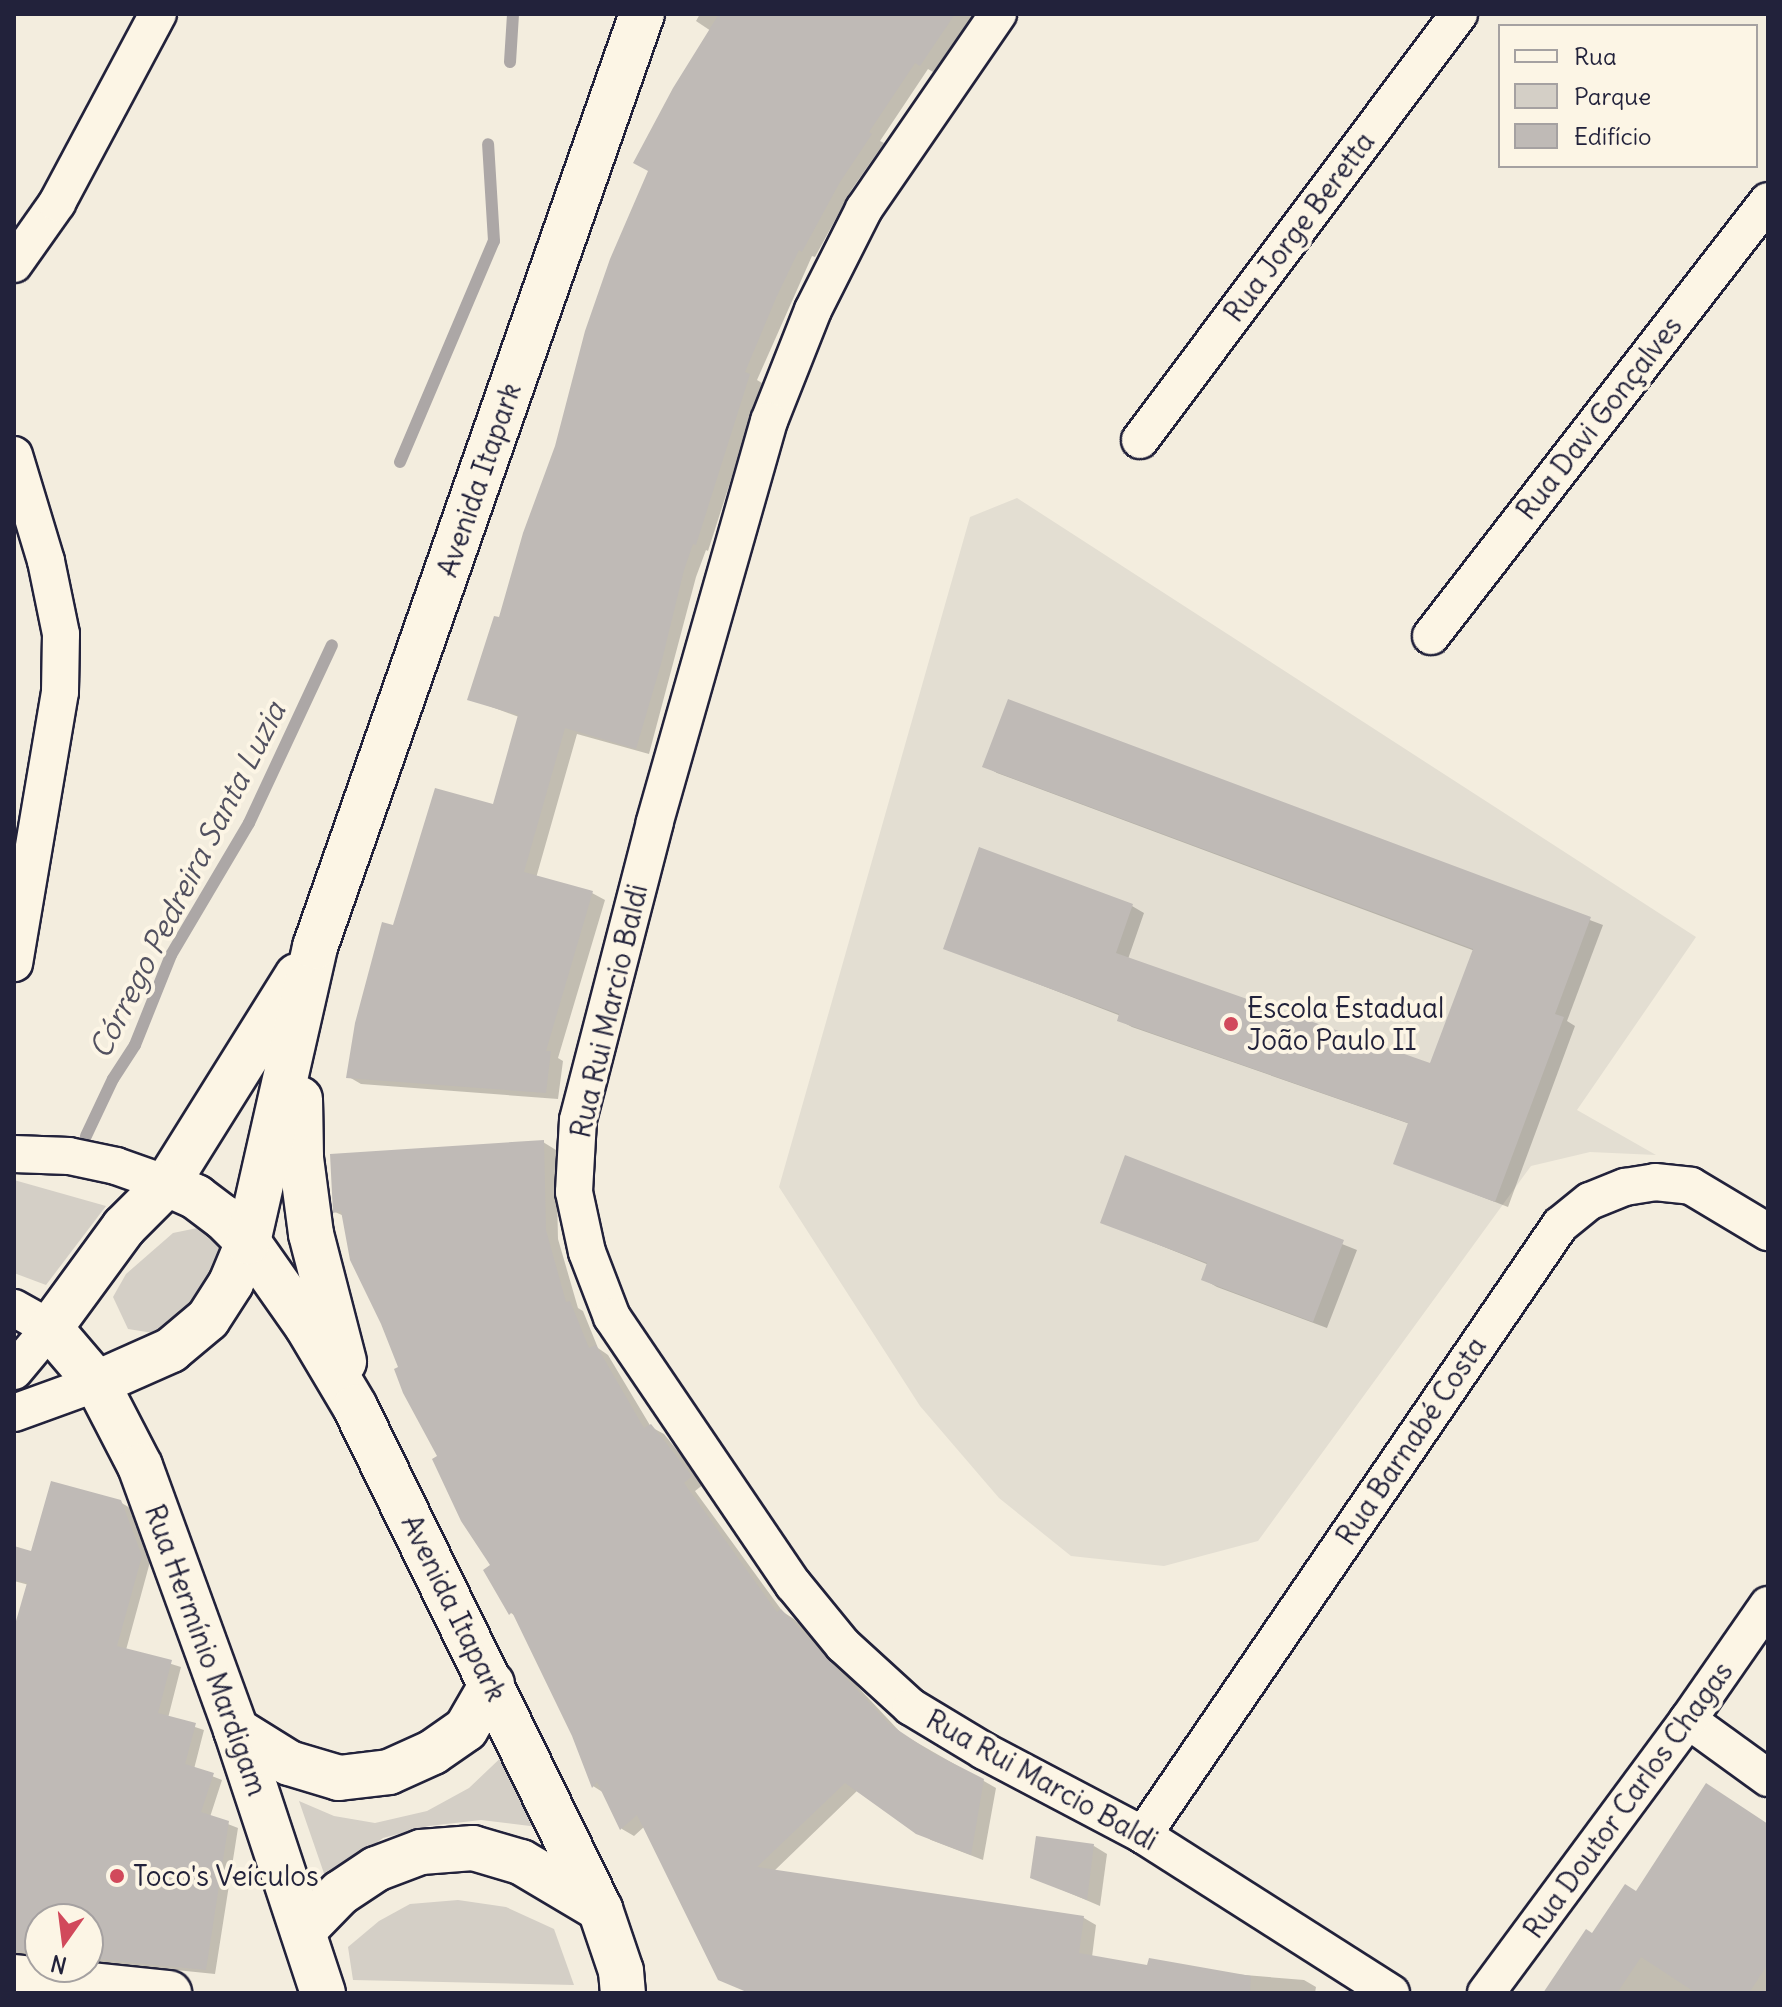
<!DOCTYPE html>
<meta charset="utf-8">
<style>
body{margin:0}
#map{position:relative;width:1782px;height:2007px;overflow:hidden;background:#f3edde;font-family:Delius,sans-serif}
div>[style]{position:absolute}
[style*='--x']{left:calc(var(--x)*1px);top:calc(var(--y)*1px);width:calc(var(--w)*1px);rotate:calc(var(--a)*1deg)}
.built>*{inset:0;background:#e3ded2}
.green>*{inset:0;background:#d4cfc6}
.shadow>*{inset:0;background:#0003}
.stream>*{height:12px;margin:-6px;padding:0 6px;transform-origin:6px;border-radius:6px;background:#aca7a6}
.building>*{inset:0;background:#bfbab6}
.roads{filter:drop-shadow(2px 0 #22223b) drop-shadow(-2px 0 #22223b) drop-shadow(0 2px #22223b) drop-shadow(0 -2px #22223b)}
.street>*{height:36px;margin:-18px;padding:0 18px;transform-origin:18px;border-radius:18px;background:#fcf5e5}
.secondary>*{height:44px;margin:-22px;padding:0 22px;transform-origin:22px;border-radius:22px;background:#fcf5e5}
.primary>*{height:44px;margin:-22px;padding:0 22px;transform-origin:22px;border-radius:22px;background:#fcf5e5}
.dots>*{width:22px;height:22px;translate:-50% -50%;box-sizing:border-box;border:4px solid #fcf5e5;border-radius:50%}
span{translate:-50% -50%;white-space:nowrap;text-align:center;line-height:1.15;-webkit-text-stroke:8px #fcf5e5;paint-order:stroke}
.street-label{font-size:28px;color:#22223b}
.poi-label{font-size:28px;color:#22223b}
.left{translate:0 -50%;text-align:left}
.water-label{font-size:30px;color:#525160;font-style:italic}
.frame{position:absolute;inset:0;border:16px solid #22223b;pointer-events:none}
.legend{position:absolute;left:1498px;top:24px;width:260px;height:144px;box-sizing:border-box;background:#fcf5e5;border:2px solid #a5a1a1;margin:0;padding:10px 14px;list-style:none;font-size:24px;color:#22223b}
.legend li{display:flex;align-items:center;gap:16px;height:40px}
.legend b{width:40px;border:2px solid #a5a1a1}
.north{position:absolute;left:24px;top:1903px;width:80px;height:80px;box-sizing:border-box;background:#fcf5e5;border:2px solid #a5a1a1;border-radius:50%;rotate:194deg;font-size:22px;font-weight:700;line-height:32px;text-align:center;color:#22223b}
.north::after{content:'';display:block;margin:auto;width:28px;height:36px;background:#d1495b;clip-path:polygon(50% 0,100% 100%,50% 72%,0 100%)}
</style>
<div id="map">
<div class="built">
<i style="clip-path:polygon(1017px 498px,1696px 937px,1577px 1110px,1656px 1155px,1590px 1152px,1531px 1166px,1258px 1541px,1164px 1566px,1071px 1556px,999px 1498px,920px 1406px,779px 1187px,970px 517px)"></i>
</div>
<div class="green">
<i style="clip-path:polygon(14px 1180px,106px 1206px,46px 1285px,14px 1273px)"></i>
<i style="clip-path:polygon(202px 1227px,218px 1238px,224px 1261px,204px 1311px,166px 1335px,128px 1329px,113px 1297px,126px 1274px,173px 1233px)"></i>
<i style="clip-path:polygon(510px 1749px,546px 1828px,481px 1820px,429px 1826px,383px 1838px,353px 1860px,328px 1885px,299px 1801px,334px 1816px,375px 1823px,427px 1811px,469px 1788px)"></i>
<i style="clip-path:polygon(458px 1900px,506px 1907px,554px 1929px,574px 1985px,353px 1980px,348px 1947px,379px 1921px,410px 1904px)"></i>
</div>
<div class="shadow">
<i style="clip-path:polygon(700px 14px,974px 14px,933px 72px,928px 69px,880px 141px,884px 143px,852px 189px,815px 257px,812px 256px,757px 380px,762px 383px,708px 551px,706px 550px,696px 577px,649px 754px,577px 734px,536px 878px,592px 893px,605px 900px,558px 1058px,563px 1061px,558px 1099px,361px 1084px,349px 1077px,394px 927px,494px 807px,519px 717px,470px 699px,711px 31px,696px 21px)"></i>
<i style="clip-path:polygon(1009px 702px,1603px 925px,1567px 1021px,1575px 1026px,1508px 1207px,1395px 1163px,1410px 1124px,1132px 1027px,1119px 1020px,1121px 1016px,945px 948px,1132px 906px,1144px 913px,1128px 959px,1432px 1066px,1475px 951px,997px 773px,985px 766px)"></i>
<i style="clip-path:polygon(543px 1142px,556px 1150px,558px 1239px,578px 1308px,583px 1311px,598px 1348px,608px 1355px,651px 1427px,664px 1434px,704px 1484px,695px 1491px,783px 1612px,794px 1619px,902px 1734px,996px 1788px,983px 1860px,931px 1840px,858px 1790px,773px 1872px,1084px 1918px,1096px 1925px,1092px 1957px,1149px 1967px,1304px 1980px,1316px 1987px,1315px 1993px,749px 1993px,645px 1826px,634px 1836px,622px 1829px,604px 1793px,593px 1786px,574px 1735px,517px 1617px,511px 1613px,493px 1565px,352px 1259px,344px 1216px,335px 1212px)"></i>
<i style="clip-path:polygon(1126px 1158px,1357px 1250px,1327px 1328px,1217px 1287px,1203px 1279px,1209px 1265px,1102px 1222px)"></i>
<i style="clip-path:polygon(120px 1502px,130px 1508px,150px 1562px,126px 1650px,181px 1667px,168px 1718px,204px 1730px,194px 1769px,222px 1780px,210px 1817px,238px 1828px,215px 1974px,88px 1961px,88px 1919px,40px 1919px,40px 1957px,14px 1954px,14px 1635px,29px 1585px,14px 1581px,14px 1548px,32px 1553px)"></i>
<i style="clip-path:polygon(1768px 1825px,1768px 1993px,1545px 1993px,1593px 1936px,1637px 1893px)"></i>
<i style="clip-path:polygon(1094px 1846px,1107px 1854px,1100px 1906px,1032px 1877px)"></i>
</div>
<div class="stream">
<i style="--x:510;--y:62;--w:48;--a:-86.4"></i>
<i style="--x:400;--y:462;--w:240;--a:-67"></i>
<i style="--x:494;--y:241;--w:97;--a:-93.5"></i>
<i style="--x:86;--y:1136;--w:63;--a:-64.7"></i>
<i style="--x:113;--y:1079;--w:40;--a:-57.1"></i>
<i style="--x:135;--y:1045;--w:97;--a:-68.2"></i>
<i style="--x:171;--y:955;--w:153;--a:-59.4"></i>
<i style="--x:249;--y:823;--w:196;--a:-65"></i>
</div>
<div class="building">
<i style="clip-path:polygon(719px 14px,955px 14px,920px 66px,915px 63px,869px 132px,872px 134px,840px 182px,802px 252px,799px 250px,776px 298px,745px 372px,750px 374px,696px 545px,693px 544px,684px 570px,661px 664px,636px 749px,565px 728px,524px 872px,593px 891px,546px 1051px,551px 1051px,546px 1093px,346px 1078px,355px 1023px,382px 922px,393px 925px,435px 788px,493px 804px,518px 715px,467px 700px,494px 616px,499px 617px,523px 533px,555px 446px,585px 331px,610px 259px,648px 171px,633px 163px,673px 88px)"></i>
<i style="clip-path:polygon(1008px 699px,1591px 917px,1555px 1014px,1564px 1017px,1495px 1202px,1393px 1164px,1408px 1123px,1117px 1021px,1119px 1014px,943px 949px,979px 847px,1133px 904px,1116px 953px,1430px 1063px,1473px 949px,982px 767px)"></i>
<i style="clip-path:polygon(544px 1140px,546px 1230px,566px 1302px,570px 1301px,589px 1348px,596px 1345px,644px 1428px,651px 1424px,692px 1476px,684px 1483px,777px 1612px,781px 1609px,889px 1724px,931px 1752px,984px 1779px,971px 1855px,916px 1834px,845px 1783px,757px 1867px,1084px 1916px,1079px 1953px,1147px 1965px,1149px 1958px,1251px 1976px,1250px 1993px,749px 1993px,718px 1980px,637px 1815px,620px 1830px,597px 1782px,592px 1788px,572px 1736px,512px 1612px,509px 1615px,483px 1570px,490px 1565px,461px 1521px,432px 1459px,437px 1456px,403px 1393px,394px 1369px,398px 1367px,381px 1324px,350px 1260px,341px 1211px,333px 1213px,330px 1154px)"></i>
<i style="clip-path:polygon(1125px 1155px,1344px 1240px,1313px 1322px,1201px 1280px,1207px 1263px,1100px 1223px)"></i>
<i style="clip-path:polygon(51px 1481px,121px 1500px,142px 1556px,117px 1646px,172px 1660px,158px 1713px,196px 1723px,185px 1764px,214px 1773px,201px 1812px,229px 1821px,206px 1970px,88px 1958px,88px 1919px,40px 1919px,40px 1953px,14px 1951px,14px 1628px,27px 1583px,14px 1580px,14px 1546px,31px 1551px)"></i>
<i style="clip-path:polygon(1706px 1783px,1768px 1824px,1768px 1964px,1749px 1993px,1696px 1993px,1641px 1957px,1617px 1993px,1543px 1993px,1586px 1929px,1592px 1933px,1625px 1884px,1636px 1891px)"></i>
<i style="clip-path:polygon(1036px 1836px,1094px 1844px,1087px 1900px,1030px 1878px)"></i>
</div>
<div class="roads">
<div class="street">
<i style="--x:998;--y:14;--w:237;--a:124.5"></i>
<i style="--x:864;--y:209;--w:113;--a:116.8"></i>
<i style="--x:813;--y:310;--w:119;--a:111.6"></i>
<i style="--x:769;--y:421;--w:417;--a:105.9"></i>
<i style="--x:655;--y:822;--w:308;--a:104.5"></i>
<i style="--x:578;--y:1120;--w:72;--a:93.2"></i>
<i style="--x:574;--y:1192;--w:61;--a:77.8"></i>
<i style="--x:587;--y:1252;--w:70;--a:69"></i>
<i style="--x:612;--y:1317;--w:323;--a:55.9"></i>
<i style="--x:793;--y:1584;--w:79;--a:50.7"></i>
<i style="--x:843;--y:1645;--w:92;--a:42.4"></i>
<i style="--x:911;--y:1707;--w:85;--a:31.1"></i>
<i style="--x:984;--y:1751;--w:180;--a:27.8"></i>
<i style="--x:1143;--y:1835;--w:294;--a:32.5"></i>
<i style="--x:14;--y:264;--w:75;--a:-54.8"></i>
<i style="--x:57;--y:203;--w:214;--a:-61.9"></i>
<i style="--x:1140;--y:440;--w:532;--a:-53.17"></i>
<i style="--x:14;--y:455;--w:111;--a:73.2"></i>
<i style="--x:46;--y:561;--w:75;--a:78.4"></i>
<i style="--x:61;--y:634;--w:58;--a:91"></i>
<i style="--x:60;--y:692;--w:275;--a:99.6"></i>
<i style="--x:1431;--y:636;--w:550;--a:-52.23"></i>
<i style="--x:14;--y:1154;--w:55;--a:2.1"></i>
<i style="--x:69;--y:1156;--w:48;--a:12"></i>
<i style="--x:116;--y:1166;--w:54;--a:19.4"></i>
<i style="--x:14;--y:1308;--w:41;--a:29.1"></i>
<i style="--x:50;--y:1328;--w:56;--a:129.9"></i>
<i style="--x:14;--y:1413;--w:88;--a:-19.9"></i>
<i style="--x:1688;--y:1720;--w:99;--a:35.9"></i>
<i style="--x:1143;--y:1835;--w:739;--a:-55.64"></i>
<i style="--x:1560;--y:1225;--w:38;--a:-39"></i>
<i style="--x:1590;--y:1201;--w:38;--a:-22"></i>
<i style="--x:1625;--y:1187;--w:30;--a:-9"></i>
<i style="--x:1655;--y:1182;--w:36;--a:6"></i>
<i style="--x:1691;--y:1186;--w:90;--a:30.9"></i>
<i style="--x:1486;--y:1993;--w:340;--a:-53.5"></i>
<i style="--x:1688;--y:1720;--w:140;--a:-55.2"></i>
</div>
<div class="secondary">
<i style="--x:297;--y:976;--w:245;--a:122"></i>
<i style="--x:167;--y:1184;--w:61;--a:135"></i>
<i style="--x:124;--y:1227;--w:125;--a:126.2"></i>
<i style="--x:50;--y:1328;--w:72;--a:49.5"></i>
<i style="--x:97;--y:1383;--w:93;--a:62.6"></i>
<i style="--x:140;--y:1466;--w:281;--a:70"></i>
<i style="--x:236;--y:1730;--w:277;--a:71.7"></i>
<i style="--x:300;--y:1099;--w:59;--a:89"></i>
<i style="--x:301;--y:1158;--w:77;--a:82.5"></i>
<i style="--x:311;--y:1234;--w:132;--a:75.5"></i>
<i style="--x:167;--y:1184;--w:32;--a:24"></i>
<i style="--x:196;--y:1197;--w:34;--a:37"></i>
<i style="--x:223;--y:1217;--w:35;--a:45"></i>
<i style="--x:248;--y:1242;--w:103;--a:54.9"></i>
<i style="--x:307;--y:1326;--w:94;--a:59.3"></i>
<i style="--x:355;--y:1407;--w:559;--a:63.99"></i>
<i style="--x:600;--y:1909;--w:65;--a:71.3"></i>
<i style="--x:621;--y:1971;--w:22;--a:85"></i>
<i style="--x:97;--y:1383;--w:81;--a:-24"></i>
<i style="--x:171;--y:1350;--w:48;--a:-40"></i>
<i style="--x:208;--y:1319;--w:43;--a:-57.4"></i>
<i style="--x:231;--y:1283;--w:44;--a:-67.5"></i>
<i style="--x:248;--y:1242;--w:303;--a:-77.2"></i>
<i style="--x:315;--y:947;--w:989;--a:-70.69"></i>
<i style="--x:236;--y:1730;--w:62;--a:31.9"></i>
<i style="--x:289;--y:1763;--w:52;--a:16.7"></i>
<i style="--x:339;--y:1778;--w:50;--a:-6.8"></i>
<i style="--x:389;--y:1772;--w:48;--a:-24.4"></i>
<i style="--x:433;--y:1752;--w:40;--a:-34.9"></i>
<i style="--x:466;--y:1729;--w:52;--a:-60"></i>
<i style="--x:303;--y:1931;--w:53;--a:-45.8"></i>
<i style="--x:340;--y:1893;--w:43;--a:-33.7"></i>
<i style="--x:376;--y:1869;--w:48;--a:-20.7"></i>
<i style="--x:421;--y:1852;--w:52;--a:-4.4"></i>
<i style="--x:473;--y:1848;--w:50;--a:16.3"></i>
<i style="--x:521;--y:1862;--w:92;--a:30.7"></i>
</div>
<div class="primary">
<i style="--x:14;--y:1977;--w:156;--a:5.9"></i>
</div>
</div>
<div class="dots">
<i style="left:1231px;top:1024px;background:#d1495b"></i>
<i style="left:117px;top:1876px;background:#d1495b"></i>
</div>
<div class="street-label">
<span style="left:1299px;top:227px;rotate:-53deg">Rua Jorge Beretta</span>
<span style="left:1599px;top:418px;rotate:-52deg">Rua Davi Gonçalves</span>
<span style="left:479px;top:480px;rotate:-71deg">Avenida Itapark</span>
<span style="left:609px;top:1011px;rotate:-77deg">Rua Rui Marcio Baldi</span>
<span style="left:1411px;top:1441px;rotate:-56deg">Rua Barnabé Costa</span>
<span style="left:454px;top:1608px;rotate:64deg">Avenida Itapark</span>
<span style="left:206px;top:1650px;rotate:70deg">Rua Hermínio Mardigam</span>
<span style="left:1042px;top:1780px;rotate:29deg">Rua Rui Marcio Baldi</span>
<span style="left:1628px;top:1800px;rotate:-54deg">Rua Doutor Carlos Chagas</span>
</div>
<div class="poi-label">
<span class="left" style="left:1247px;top:1024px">Escola Estadual<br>João Paulo II</span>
<span class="left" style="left:133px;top:1876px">Toco's Veículos</span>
</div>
<div class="water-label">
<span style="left:187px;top:880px;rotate:-63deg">Córrego Pedreira Santa Luzia</span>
</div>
<div class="frame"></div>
<ul class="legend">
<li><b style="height:10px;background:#fcf5e5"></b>Rua</li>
<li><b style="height:22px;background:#d4cfc6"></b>Parque</li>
<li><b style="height:22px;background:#bfbab6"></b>Edifício</li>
</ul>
<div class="north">N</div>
</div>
